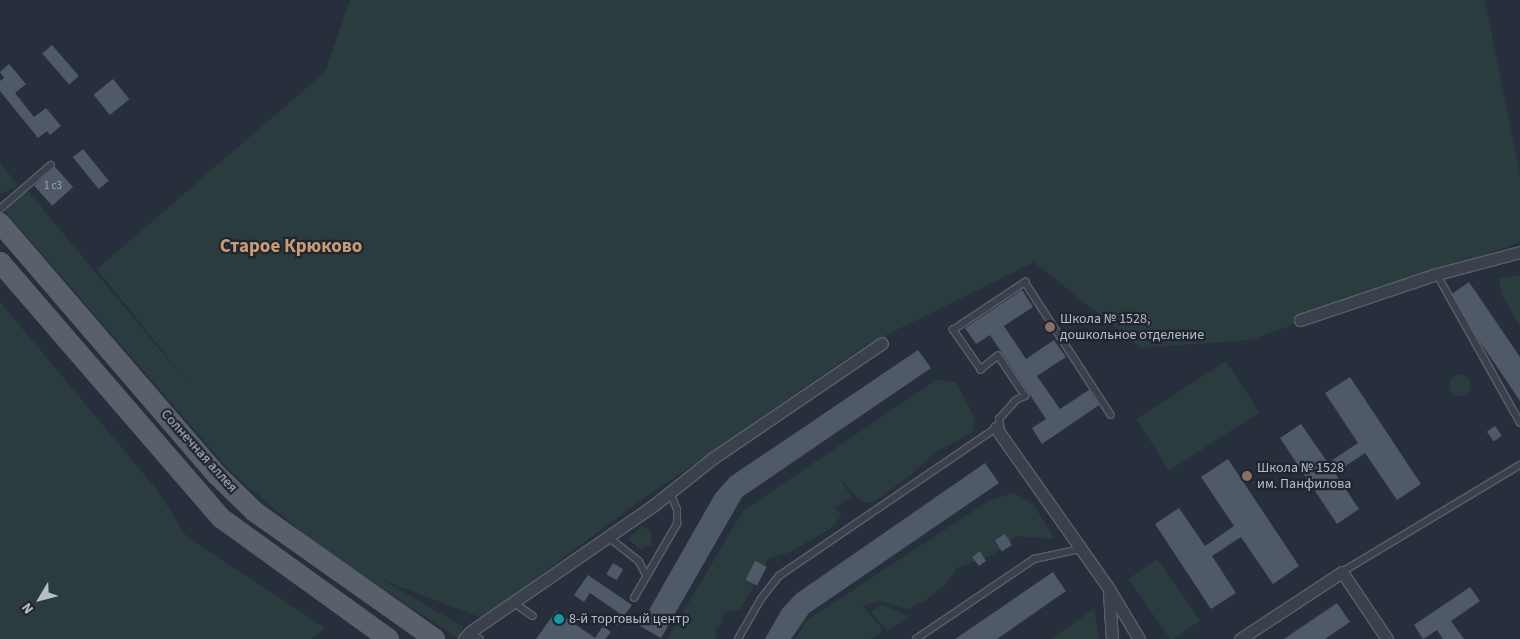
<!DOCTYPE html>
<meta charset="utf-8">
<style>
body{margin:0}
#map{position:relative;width:1520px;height:639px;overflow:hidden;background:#272f3c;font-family:"Source Sans 3",sans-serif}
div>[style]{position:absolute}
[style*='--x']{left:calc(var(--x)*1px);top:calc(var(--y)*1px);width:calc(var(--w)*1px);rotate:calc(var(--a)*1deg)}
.green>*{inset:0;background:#2a3c3e;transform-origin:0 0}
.round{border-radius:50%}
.building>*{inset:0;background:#505967;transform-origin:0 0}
.roads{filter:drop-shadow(1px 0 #595f6a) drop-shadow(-1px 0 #595f6a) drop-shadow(0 1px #595f6a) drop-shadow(0 -1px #595f6a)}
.lane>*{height:5.5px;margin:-2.75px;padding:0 2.75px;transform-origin:2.75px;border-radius:2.75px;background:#3b414c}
.street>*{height:11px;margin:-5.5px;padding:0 5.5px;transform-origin:5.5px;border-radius:5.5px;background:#3b414c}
.primary>*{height:18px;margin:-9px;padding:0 9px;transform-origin:9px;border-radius:9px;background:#59606c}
.dots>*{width:14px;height:14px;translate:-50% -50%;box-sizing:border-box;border:2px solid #202631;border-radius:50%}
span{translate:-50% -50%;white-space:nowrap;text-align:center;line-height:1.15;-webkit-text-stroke:4.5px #202631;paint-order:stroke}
.number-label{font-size:11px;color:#9da3af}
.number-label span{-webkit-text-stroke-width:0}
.poi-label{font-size:14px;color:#b7bcc7}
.left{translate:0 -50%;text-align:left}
.street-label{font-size:14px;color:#b7bcc7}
.district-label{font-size:19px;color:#c99b70;font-weight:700}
.north{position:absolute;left:15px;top:574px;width:50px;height:50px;-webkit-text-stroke:4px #202631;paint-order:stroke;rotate:233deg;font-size:14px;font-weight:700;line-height:20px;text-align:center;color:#b7bcc7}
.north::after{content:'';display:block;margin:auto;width:18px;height:22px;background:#b7bcc7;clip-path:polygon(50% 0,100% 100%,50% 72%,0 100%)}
</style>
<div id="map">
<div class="green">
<i style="clip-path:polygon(350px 0,1485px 0,1520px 174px,1520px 242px,1251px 340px,1141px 348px,1034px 262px,868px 344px,636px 504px,482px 618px,383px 580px,462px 626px,465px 639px,457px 638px,316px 544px,230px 471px,5px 211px,26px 189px,196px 393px,97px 269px,325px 72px)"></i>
<i style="clip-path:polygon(0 162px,18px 186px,0 194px)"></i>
<i style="clip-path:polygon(1520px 275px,1520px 327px,1501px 294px,1499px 278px)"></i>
<i style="clip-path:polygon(0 302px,157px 490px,187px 537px,325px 628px,311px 639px,0 639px)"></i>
<i style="left:1226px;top:361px;width:61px;height:107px;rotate:57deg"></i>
<i class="round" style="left:1449px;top:374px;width:22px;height:22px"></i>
<i style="clip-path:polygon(936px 380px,955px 382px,970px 408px,975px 422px,972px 433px,934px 453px,911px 475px,872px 503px,860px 501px,841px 479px,851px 497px,837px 507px,832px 506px,842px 514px,832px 528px,790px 552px,768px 559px,741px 609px,724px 612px,721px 625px,715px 631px,717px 639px,667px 639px,743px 511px)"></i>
<i style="clip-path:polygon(1014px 493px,1033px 504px,1055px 539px,1016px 536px,993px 555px,958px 567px,945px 585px,924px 601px,908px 609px,879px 601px,862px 606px,881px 627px,881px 633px,870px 639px,796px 639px,806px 621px,990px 500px)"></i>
<i style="clip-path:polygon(641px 527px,650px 530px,652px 545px,639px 549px,628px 539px)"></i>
<i style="left:1157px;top:559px;width:75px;height:35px;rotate:55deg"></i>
<i style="clip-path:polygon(882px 605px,909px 616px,887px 631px,871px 612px)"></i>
<i style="clip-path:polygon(1094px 609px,1099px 639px,1050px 639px,1061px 632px)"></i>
</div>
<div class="building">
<i style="left:52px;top:45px;width:41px;height:13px;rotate:49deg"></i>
<i style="clip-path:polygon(9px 64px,26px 84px,15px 93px,34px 117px,46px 108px,61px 126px,50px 135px,47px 131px,38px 138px,0 91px,0 81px,4px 78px,0 72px)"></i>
<i style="left:113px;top:79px;width:26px;height:25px;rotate:51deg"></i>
<i style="left:83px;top:149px;width:41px;height:13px;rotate:51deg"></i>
<i style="left:55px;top:167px;width:27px;height:28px;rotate:48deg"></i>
<i style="clip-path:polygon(1469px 282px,1520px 357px,1520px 401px,1449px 296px)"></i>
<i style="clip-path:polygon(1022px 290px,1033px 307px,1004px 326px,1026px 359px,1054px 340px,1066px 357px,1037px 376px,1060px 409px,1089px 390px,1099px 405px,1042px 444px,1032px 428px,1046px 419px,990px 335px,976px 344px,965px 328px)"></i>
<i style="clip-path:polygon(918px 350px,931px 368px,742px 497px,661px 638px,640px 626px,715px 494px,730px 477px)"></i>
<i style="clip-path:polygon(1350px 377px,1421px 484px,1397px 500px,1365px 453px,1335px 473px,1359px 509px,1337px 524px,1280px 438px,1301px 424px,1328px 463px,1358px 443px,1325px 393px)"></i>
<i style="left:1495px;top:426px;width:12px;height:10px;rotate:55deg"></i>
<i style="clip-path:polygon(1228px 459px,1299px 566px,1273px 584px,1241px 537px,1212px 556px,1236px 593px,1211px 609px,1155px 524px,1179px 508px,1205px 546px,1234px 526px,1201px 477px)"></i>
<i style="clip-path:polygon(985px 463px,999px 483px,809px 613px,791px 639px,765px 639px,782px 609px,796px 594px)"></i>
<i style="left:1005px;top:534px;width:13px;height:12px;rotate:58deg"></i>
<i style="clip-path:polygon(980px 551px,986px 561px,979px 566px,972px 557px)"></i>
<i style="left:755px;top:561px;width:13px;height:21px;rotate:27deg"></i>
<i style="left:613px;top:563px;width:12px;height:13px;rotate:31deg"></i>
<i style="clip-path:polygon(1053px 572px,1066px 591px,997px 639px,955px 639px)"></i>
<i style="clip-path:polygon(588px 575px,632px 605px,617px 626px,612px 623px,619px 613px,590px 593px,584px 602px,574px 595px)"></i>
<i style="clip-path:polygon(1470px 587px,1480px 601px,1451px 621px,1464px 639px,1443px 639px,1437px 630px,1423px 639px,1414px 625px)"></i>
<i style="clip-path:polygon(1337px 603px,1350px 622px,1325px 639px,1284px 639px)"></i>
<i style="clip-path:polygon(556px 611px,595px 638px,603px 626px,611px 632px,605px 639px,536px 639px)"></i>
</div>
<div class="roads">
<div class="lane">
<i style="--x:0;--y:209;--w:67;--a:-40.8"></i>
<i style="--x:1437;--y:274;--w:170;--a:60.7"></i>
<i style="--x:1001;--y:430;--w:11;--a:-100"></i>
<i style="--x:999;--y:419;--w:25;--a:-48"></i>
<i style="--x:1016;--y:400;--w:10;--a:-24"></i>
<i style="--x:1025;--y:396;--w:48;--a:-124"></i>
<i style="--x:998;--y:356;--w:22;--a:141"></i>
<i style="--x:981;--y:370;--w:49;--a:-125"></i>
<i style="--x:953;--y:330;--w:87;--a:-33.7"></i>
<i style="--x:1025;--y:282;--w:158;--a:57.1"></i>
<i style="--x:607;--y:536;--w:41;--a:38"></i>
<i style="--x:639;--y:561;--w:17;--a:62"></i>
<i style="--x:1342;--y:572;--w:208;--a:-31"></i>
<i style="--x:634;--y:598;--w:86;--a:-59.8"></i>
<i style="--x:677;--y:524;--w:14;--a:-90"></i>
<i style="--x:677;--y:510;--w:18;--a:-112"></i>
<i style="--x:513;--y:602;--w:24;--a:35"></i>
<i style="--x:470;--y:632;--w:12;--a:35"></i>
<i style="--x:738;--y:639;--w:46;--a:-60.1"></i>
<i style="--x:761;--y:599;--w:29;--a:-52"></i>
<i style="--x:779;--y:576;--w:263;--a:-34.3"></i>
<i style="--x:916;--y:639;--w:143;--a:-34.1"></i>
<i style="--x:1034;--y:559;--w:48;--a:-12"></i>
</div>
<div class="street">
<i style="--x:1300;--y:320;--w:145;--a:-18.6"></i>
<i style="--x:1437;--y:274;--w:86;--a:-14.8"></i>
<i style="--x:996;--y:428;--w:197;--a:54.9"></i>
<i style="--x:1109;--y:589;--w:58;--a:59"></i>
<i style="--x:1109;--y:593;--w:46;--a:86.3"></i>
<i style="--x:464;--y:639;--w:9;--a:-49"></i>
<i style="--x:470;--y:632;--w:224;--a:-34.6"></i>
<i style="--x:654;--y:505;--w:75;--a:-38.5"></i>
<i style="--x:713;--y:458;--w:204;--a:-34.2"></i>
<i style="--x:1240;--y:639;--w:122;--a:-33.3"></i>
<i style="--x:1342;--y:572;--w:81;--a:56.1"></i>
</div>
<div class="primary">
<i style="--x:0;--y:223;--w:333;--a:49.3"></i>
<i style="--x:217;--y:475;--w:53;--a:44.2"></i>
<i style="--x:255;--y:512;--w:220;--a:35.2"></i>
<i style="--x:0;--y:262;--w:338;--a:49.2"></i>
<i style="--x:221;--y:518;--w:207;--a:35.8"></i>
</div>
</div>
<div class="dots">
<i style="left:1050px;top:327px;background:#8d6e63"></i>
<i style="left:1247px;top:476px;background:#8d6e63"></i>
<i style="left:559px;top:619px;background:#0f9aa8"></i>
</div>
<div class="number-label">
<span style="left:53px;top:186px">1 с3</span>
</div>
<div class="poi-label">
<span class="left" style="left:1060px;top:327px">Школа № 1528,<br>дошкольное отделение</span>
<span class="left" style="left:1257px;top:476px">Школа № 1528<br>им. Панфилова</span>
<span class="left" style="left:569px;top:619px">8-й торговый центр</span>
</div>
<div class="street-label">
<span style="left:199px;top:451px;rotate:48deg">Солнечная аллея</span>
</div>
<div class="district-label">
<span style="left:291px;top:247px">Старое Крюково</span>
</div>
<div class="north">N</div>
</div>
